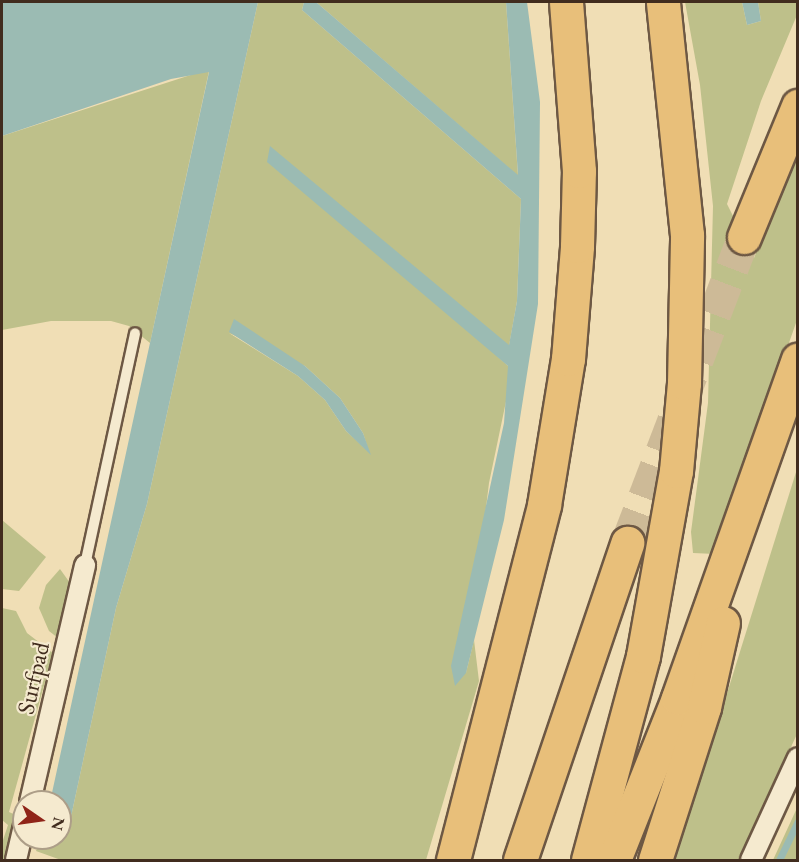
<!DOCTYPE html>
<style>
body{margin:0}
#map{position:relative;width:799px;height:862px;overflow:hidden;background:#f0deb5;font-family:"EB Garamond",serif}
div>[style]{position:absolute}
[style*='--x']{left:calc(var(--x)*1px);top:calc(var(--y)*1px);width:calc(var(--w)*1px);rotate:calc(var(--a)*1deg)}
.green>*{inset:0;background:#bec08a}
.water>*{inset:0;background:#9bbbb3}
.stream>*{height:7px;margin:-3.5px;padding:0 3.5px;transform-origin:3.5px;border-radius:3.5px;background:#9bbbb3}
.motorway-tunnel>*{height:33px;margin-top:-16.5px;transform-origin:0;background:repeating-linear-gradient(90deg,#cdba97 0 33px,transparent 0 49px)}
.roads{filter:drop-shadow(2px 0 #6d5844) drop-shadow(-2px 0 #6d5844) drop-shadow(0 2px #6d5844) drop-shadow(0 -2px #6d5844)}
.service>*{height:10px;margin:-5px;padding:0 5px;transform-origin:5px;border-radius:5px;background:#f5eacf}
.minor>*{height:20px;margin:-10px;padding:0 10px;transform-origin:10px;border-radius:10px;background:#f5eacf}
.motorway>*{height:33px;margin:-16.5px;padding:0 16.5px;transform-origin:16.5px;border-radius:16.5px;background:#e8bf7a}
span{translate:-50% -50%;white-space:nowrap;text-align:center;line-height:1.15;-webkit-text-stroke:4.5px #f5eacf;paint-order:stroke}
.street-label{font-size:24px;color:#412c1e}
.frame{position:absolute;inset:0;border:3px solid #412c1e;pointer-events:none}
.north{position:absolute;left:12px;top:790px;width:60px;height:60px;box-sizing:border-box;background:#f5eacf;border:2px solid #ad9e88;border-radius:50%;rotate:103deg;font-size:16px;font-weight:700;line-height:24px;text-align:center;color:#412c1e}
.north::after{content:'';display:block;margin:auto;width:21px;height:27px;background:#8f2418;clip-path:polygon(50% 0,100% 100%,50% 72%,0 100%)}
</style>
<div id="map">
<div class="green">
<i style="clip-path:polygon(evenodd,258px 2px,304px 2px,302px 10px,521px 199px,517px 301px,509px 346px,270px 147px,508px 366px,509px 387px,489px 483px,466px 673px,474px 640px,479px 681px,426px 860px,61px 860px,36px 851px,41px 838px,60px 838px,60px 828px,69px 826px,116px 608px,147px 504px,258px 2px,229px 333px,305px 366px,340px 398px,363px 433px,369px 452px,346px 431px,325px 400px,298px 376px,229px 333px)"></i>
<i style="clip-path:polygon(316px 2px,506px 2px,518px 176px)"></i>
<i style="clip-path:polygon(685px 2px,742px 2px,747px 25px,761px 21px,758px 2px,797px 2px,797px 15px,761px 101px,727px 204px,754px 258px,797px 152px,797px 320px,715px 554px,693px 553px,691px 532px,708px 403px,713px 206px,700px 85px)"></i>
<i style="clip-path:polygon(203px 71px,209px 71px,150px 343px,129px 326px,111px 321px,51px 321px,2px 330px,2px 136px)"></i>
<i style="clip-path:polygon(797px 469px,797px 734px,739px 860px,675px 860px)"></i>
<i style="clip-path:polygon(2px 520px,46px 557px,19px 591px,2px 589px)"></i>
<i style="clip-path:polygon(60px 569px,70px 583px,58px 638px,49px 631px,39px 608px,46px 585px)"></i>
<i style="clip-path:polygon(2px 608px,16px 611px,27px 633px,53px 653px,9px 812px,20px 817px,11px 860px,2px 860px,2px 843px,8px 825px,2px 820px)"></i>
<i style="clip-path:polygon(797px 808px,797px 860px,773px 860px)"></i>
</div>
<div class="water">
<i style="clip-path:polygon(2px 2px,258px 2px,147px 504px,116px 608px,69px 826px,60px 828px,60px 802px,50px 802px,209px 72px,171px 79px,2px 136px)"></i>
<i style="clip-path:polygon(304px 2px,316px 2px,518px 175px,506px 2px,527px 2px,540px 102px,538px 304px,504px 520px,466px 673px,455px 686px,451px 666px,504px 423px,508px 366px,267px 162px,270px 146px,509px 345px,517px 301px,521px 199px,302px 10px)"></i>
<i style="clip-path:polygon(742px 2px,758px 2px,761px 21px,747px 25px)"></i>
<i style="clip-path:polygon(234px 319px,305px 366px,340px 398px,363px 433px,371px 455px,346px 431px,325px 400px,298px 376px,229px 332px)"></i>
</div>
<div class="stream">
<i style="--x:779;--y:860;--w:43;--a:-64"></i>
</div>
<div class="motorway-tunnel">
<i style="--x:627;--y:543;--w:328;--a:-69.1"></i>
</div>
<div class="roads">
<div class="service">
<i style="--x:85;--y:565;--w:237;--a:-77.8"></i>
</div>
<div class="minor">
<i style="--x:30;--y:802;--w:243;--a:-76.9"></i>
<i style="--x:16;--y:860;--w:36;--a:-77"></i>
<i style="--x:751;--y:860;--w:112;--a:-65.3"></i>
</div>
<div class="motorway">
<i style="--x:744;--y:237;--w:142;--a:-67.6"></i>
<i style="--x:453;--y:860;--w:366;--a:-75.6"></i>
<i style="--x:544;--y:505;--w:148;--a:-80.7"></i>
<i style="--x:568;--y:359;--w:113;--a:-85.4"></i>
<i style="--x:577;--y:246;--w:75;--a:-88.5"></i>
<i style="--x:579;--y:171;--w:169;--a:-94.4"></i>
<i style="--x:520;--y:860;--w:335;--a:-71.3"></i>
<i style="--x:588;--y:860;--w:211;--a:-74.9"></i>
<i style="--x:643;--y:656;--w:188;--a:-79.9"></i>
<i style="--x:676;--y:471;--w:88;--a:-84.8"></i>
<i style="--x:684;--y:383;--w:148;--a:-88.8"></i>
<i style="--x:687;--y:235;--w:234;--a:-95.9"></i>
<i style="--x:614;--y:860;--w:174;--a:-68.4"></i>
<i style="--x:678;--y:698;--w:359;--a:-70.5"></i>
<i style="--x:655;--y:860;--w:161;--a:-72.2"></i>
<i style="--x:704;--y:707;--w:86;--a:-77.3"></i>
</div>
</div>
<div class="street-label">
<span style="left:33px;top:678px;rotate:-77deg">Surfpad</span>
</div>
<div class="frame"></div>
<div class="north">N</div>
</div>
